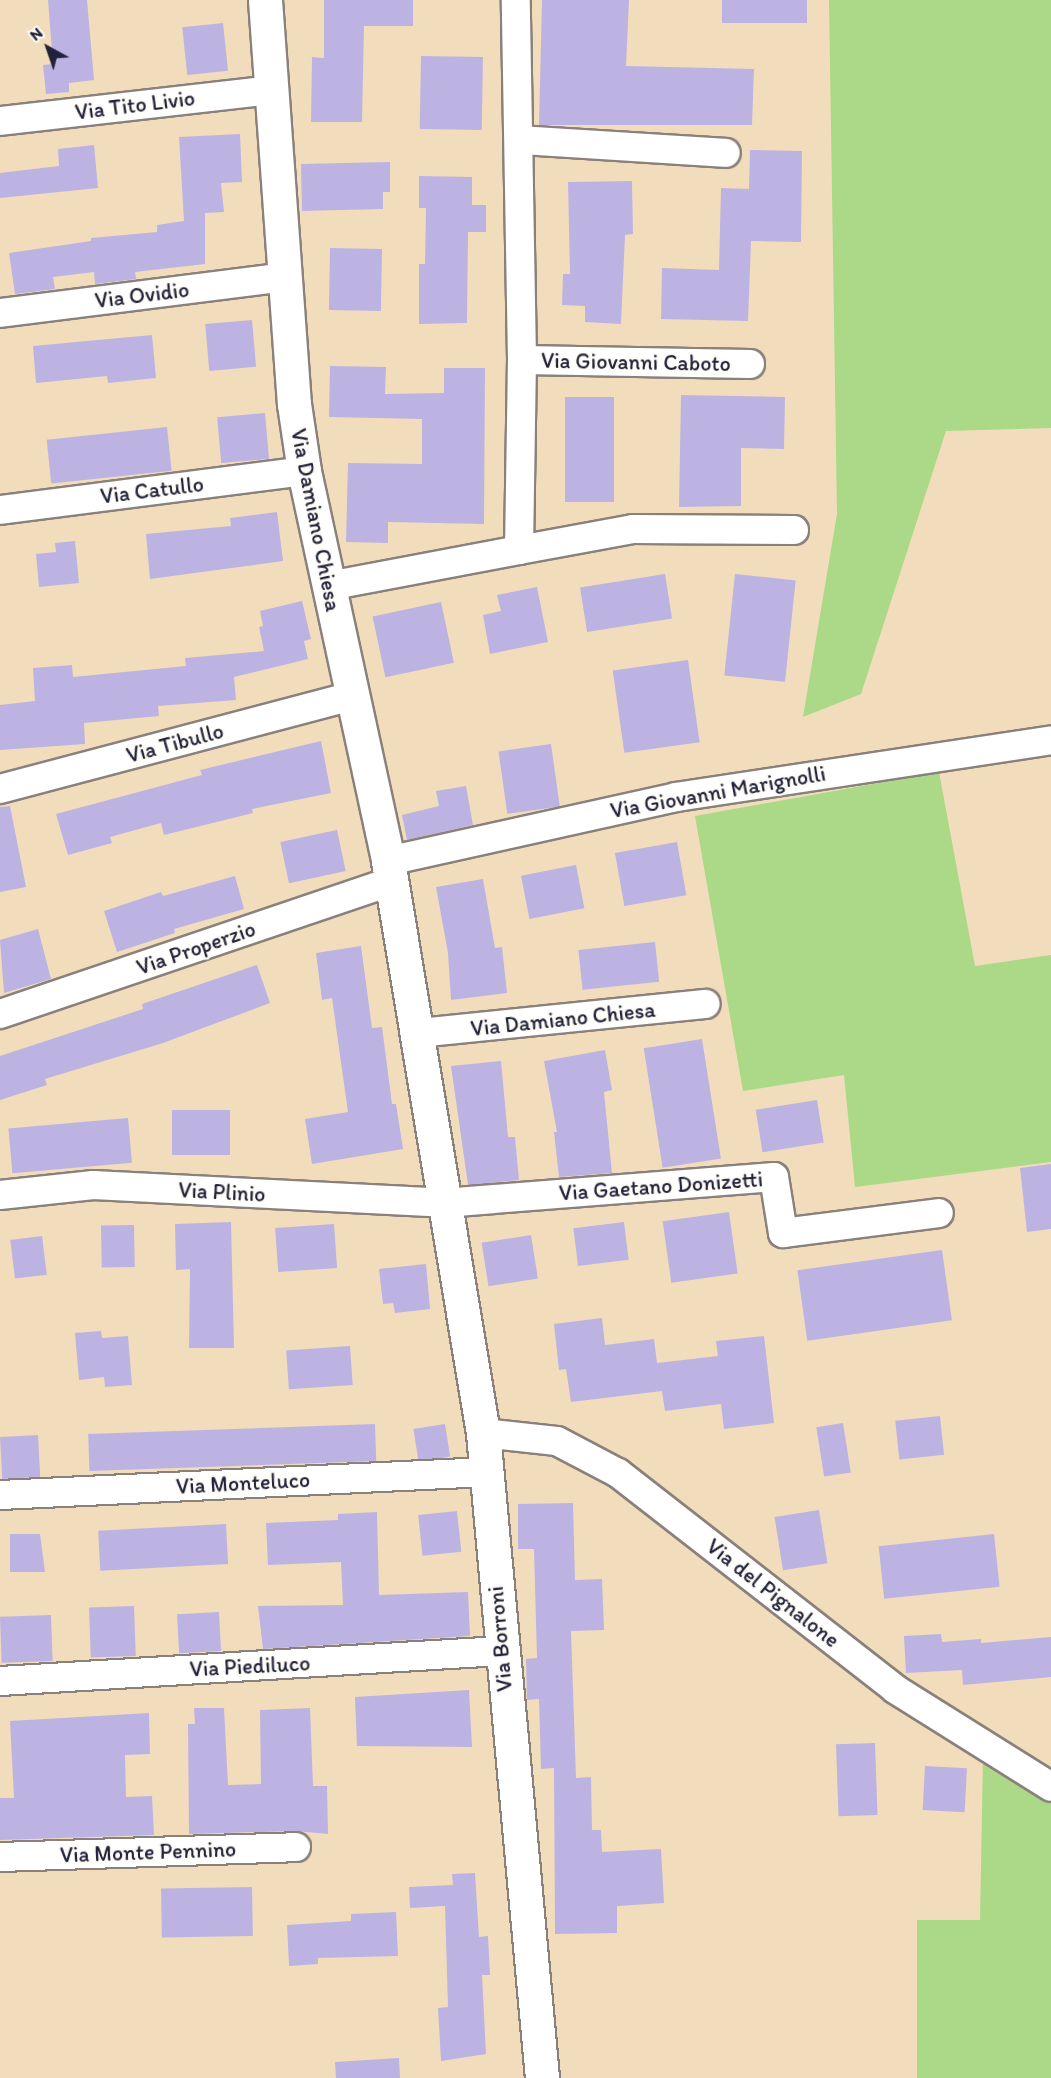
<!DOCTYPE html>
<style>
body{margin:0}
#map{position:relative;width:1051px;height:2078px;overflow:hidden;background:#f1ddbc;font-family:Itim,sans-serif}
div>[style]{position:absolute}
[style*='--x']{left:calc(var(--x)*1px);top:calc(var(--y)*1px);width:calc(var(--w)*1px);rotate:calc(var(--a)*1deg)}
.green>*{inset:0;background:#abd987}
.building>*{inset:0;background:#bcb3e2;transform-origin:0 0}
.roads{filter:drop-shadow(2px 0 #8a807c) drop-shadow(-2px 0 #8a807c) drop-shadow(0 2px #8a807c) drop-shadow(0 -2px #8a807c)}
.street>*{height:28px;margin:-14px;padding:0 14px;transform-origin:14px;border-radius:14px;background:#fff}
.secondary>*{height:33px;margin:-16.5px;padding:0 16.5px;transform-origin:16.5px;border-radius:16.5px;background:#fff}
span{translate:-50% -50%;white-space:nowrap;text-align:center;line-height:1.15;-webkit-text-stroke:4.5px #fdfcf7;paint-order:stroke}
.street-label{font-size:22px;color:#22223b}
.north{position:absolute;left:18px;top:18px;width:60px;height:60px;-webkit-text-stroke:4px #fdfcf7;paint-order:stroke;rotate:320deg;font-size:16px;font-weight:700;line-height:24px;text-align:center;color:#22223b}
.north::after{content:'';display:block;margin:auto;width:21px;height:27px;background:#22223b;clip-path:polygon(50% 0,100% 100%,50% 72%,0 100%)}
</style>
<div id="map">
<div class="green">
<i style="clip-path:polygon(829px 0,1051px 0,1051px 428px,946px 431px,861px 694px,803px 717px,837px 514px)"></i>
<i style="clip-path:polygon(939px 772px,975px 966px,1051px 955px,1051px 1162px,855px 1187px,844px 1075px,743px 1091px,695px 816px)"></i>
<i style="clip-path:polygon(983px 1758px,1051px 1799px,1051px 2078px,917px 2078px,917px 1920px,980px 1920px)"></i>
</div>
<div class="building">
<i style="clip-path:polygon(48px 0,87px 0,94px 80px,69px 83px,69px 92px,46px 94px,43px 65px,53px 64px)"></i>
<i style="clip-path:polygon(324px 0,413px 0,413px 26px,364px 26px,362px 122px,311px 122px,312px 57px,324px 58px)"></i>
<i style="clip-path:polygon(542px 0,629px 0,626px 66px,754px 69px,752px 125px,539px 125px)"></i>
<i style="left:722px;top:0;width:85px;height:23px"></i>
<i style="left:223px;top:23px;width:48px;height:41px;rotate:84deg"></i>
<i style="left:421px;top:56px;width:62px;height:73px;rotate:1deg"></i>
<i style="clip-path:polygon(240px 134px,242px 182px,221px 183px,224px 212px,205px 213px,205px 264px,135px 272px,136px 279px,95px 284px,94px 272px,53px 277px,55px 289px,15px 294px,9px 253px,91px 241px,91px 238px,157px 232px,157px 225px,184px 221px,179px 137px)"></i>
<i style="clip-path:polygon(94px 145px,98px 188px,0 198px,0 173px,59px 166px,58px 149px)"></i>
<i style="clip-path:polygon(750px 150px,802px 151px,801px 242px,751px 241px,748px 321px,661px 319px,662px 268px,719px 270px,721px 188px,749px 189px)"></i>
<i style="clip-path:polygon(390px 162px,390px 192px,383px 192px,383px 209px,302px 211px,301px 164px)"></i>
<i style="clip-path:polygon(419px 176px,472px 177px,472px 205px,486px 205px,486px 232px,468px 232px,467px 323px,419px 324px,419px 264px,425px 264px,426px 208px,419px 208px)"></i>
<i style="clip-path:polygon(632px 181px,633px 234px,625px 235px,621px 324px,585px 322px,585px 306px,562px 305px,563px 274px,570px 274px,568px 182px)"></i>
<i style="left:330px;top:248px;width:52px;height:62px;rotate:1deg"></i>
<i style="left:252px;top:320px;width:47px;height:47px;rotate:85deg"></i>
<i style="clip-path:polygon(152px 335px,156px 378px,108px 383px,107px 376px,36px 383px,33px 346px)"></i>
<i style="clip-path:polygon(330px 366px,386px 367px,385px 394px,444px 393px,444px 368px,485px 368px,484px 524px,388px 522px,388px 543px,346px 542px,348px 463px,422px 464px,422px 419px,329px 417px)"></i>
<i style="clip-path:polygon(681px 395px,785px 397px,784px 449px,741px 448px,741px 506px,679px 507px)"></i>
<i style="left:565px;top:397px;width:49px;height:105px"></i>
<i style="left:265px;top:413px;width:46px;height:48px;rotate:85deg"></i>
<i style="left:167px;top:427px;width:44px;height:121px;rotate:84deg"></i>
<i style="clip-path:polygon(277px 512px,283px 561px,150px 579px,146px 534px,231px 526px,230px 518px)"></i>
<i style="clip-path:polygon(75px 541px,79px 583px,39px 587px,36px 554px,56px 552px,55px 543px)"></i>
<i style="left:665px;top:574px;width:45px;height:86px;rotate:81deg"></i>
<i style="left:735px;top:574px;width:61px;height:102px;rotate:6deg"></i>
<i style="clip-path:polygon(537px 587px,548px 642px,490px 654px,483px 615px,501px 611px,497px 595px)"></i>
<i style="clip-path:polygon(302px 601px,311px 639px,304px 641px,308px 659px,234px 677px,236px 700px,158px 706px,159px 716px,84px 723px,85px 744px,0 750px,0 705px,35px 701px,33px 668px,72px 665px,73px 677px,186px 666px,185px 658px,264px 651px,259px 627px,263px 626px,260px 611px)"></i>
<i style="left:441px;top:602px;width:62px;height:70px;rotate:78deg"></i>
<i style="left:688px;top:660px;width:83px;height:76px;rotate:82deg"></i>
<i style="clip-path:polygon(321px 741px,331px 793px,252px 809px,253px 813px,164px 835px,161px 823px,110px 837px,112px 843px,68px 855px,56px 814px,202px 775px,200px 770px)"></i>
<i style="left:551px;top:744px;width:63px;height:53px;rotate:82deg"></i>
<i style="clip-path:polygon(466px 786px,473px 825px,407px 840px,402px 815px,439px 806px,436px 791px)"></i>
<i style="clip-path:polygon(10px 806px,26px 887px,0 892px,0 807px)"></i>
<i style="left:337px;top:830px;width:42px;height:58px;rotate:78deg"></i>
<i style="left:677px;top:842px;width:54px;height:63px;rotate:80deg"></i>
<i style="left:576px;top:865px;width:44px;height:56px;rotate:79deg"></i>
<i style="clip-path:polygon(235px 876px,244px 909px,174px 929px,175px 933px,117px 952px,104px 911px,161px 892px,163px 896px)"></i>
<i style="clip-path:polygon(483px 879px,495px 948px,502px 947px,507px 993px,451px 1000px,448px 953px,436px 887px)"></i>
<i style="clip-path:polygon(38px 929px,51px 979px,4px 993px,0 940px)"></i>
<i style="left:655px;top:942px;width:40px;height:77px;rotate:84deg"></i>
<i style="clip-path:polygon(361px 946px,372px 1028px,382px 1027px,392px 1104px,396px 1104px,403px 1149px,312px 1164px,305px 1119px,348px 1112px,332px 998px,322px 1000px,316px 953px)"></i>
<i style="clip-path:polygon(257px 965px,270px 1003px,163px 1043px,45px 1079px,47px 1085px,0 1100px,0 1056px,143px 1009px,142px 1004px)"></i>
<i style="left:702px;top:1039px;width:121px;height:59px;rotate:81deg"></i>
<i style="clip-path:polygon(605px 1050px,612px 1090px,604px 1092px,612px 1173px,559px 1177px,554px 1132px,557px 1132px,544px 1061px)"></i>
<i style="clip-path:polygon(501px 1061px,508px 1137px,515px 1137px,519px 1180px,468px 1185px,451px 1066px)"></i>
<i style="left:817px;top:1100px;width:43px;height:62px;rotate:81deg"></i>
<i style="left:172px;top:1110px;width:58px;height:45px"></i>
<i style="left:128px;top:1118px;width:45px;height:120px;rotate:85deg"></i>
<i style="clip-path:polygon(1051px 1164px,1051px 1229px,1027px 1232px,1020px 1168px)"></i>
<i style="left:729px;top:1212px;width:62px;height:67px;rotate:82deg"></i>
<i style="clip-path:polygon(231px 1222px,234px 1348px,189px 1348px,190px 1269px,176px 1270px,175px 1224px)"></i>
<i style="left:624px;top:1222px;width:38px;height:51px;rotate:83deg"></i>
<i style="left:334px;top:1224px;width:44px;height:59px;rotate:86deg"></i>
<i style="left:134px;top:1225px;width:42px;height:33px;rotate:89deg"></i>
<i style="left:531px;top:1235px;width:44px;height:50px;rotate:81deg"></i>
<i style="left:42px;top:1236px;width:39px;height:32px;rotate:83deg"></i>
<i style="left:942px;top:1250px;width:71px;height:146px;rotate:82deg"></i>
<i style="clip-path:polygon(426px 1264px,430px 1309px,395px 1313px,393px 1303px,383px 1304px,379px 1269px)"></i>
<i style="clip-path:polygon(602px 1318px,605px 1345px,654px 1339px,657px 1363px,718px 1356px,716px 1341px,764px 1336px,774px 1423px,724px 1429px,721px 1404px,665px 1411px,662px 1391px,571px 1402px,566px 1369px,559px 1370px,554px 1324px)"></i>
<i style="clip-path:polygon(101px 1331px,102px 1338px,128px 1336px,132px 1385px,105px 1387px,104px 1377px,79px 1380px,75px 1333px)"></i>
<i style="left:350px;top:1346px;width:39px;height:64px;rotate:86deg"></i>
<i style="left:940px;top:1416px;width:39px;height:45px;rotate:84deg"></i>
<i style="left:843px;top:1423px;width:50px;height:27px;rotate:81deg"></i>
<i style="left:375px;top:1424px;width:37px;height:287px;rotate:88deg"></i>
<i style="left:445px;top:1424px;width:33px;height:32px;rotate:81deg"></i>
<i style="left:38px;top:1435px;width:42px;height:38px;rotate:87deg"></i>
<i style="clip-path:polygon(573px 1503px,575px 1580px,602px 1579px,604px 1630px,571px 1631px,576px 1778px,591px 1777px,592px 1830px,601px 1830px,602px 1852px,661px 1849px,664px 1903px,617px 1906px,617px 1933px,555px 1934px,554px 1768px,541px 1769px,539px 1699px,527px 1700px,526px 1659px,537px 1658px,534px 1549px,518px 1549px,518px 1504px)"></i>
<i style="left:819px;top:1510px;width:54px;height:45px;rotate:81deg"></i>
<i style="left:457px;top:1511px;width:41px;height:39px;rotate:84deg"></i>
<i style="clip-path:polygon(377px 1512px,379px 1595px,468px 1592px,470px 1636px,263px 1649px,258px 1606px,343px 1605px,341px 1562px,268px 1565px,266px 1523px,338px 1520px,338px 1514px)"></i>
<i style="left:226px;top:1524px;width:40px;height:128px;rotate:87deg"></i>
<i style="clip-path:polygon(10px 1534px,40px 1534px,45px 1572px,10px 1572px)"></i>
<i style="left:994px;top:1534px;width:53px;height:116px;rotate:84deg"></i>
<i style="left:134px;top:1606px;width:50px;height:45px;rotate:88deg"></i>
<i style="left:219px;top:1612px;width:39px;height:42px;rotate:87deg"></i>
<i style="left:51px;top:1615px;width:46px;height:51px;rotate:88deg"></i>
<i style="clip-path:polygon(941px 1634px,942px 1642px,981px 1639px,981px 1643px,1051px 1637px,1051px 1677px,963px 1685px,962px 1670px,906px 1673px,904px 1636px)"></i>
<i style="clip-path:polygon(469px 1690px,472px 1747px,357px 1746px,355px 1697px)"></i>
<i style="clip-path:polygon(194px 1708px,224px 1708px,228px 1785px,261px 1784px,260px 1710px,310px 1708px,313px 1786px,327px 1786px,328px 1834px,295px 1831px,189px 1834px,188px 1724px,195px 1724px)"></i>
<i style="clip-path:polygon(149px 1713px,150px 1754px,125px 1755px,126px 1797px,152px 1796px,154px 1835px,0 1840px,0 1798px,14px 1798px,10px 1721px)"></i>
<i style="left:875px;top:1743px;width:72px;height:39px;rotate:88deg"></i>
<i style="left:925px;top:1766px;width:42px;height:44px;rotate:3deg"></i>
<i style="clip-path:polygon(475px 1873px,479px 1937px,488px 1936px,490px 1975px,482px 1975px,486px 2054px,441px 2061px,438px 2008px,448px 2007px,445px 1906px,410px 1908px,409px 1887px,453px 1885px,452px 1874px)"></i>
<i style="left:252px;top:1887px;width:49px;height:91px;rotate:89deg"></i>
<i style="clip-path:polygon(396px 1912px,398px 1956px,318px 1958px,318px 1964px,289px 1966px,287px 1925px,351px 1921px,351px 1914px)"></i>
<i style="clip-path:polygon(399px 2058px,400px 2078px,336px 2078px,335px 2062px)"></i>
</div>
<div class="roads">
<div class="street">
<i style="--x:0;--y:121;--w:272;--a:-6.5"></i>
<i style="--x:520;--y:140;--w:206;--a:3.6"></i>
<i style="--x:0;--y:313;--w:287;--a:-7.2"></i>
<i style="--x:522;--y:360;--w:228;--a:1"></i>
<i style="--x:0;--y:510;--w:306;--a:-7.3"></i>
<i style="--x:519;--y:550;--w:116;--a:-10.4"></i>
<i style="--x:633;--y:529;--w:161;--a:0.4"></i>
<i style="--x:329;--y:586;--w:193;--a:-10.7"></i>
<i style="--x:519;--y:550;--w:190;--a:-89.1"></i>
<i style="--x:522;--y:360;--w:360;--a:-91"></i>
<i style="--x:0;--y:789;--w:363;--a:-14.8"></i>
<i style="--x:388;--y:861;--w:295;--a:-12.5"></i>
<i style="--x:676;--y:797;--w:379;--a:-8.6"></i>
<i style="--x:0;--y:1014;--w:413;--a:-18.7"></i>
<i style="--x:419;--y:1033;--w:288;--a:-5.8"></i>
<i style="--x:0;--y:1195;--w:94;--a:-6.1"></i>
<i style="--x:93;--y:1185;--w:351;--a:2.9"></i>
<i style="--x:444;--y:1203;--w:331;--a:-4.5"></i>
<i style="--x:774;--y:1177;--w:57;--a:80.9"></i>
<i style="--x:783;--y:1233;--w:157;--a:-7.3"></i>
<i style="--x:483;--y:1433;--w:74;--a:6.2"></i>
<i style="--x:557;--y:1441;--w:69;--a:27.7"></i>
<i style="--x:618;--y:1473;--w:351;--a:37.9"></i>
<i style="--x:895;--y:1689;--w:184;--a:32.1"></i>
<i style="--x:0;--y:1495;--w:488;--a:-2.7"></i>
<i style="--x:0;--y:1681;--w:501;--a:-3.43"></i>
<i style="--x:0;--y:1857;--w:296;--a:-1.9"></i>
</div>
<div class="secondary">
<i style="--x:265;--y:0;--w:405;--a:85.9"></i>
<i style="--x:294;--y:404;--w:68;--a:81.5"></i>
<i style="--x:304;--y:471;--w:399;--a:77.8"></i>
<i style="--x:388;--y:861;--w:580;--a:80.57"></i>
<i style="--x:483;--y:1433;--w:648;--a:84.77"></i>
</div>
</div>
<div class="street-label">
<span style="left:135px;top:105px;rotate:-7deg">Via Tito Livio</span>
<span style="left:142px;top:295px;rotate:-7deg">Via Ovidio</span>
<span style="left:636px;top:362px;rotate:1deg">Via Giovanni Caboto</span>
<span style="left:152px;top:490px;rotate:-7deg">Via Catullo</span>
<span style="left:316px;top:520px;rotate:79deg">Via Damiano Chiesa</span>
<span style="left:175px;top:743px;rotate:-15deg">Via Tibullo</span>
<span style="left:718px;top:792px;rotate:-10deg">Via Giovanni Marignolli</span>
<span style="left:196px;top:948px;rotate:-19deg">Via Properzio</span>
<span style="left:563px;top:1019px;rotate:-6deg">Via Damiano Chiesa</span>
<span style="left:661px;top:1186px;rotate:-4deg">Via Gaetano Donizetti</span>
<span style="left:222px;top:1192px;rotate:3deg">Via Plinio</span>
<span style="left:243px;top:1483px;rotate:-3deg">Via Monteluco</span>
<span style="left:773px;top:1593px;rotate:38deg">Via del Pignalone</span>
<span style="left:500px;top:1639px;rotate:-95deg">Via Borroni</span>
<span style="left:250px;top:1666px;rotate:-3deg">Via Piediluco</span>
<span style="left:148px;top:1852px;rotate:-2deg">Via Monte Pennino</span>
</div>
<div class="north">N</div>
</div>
